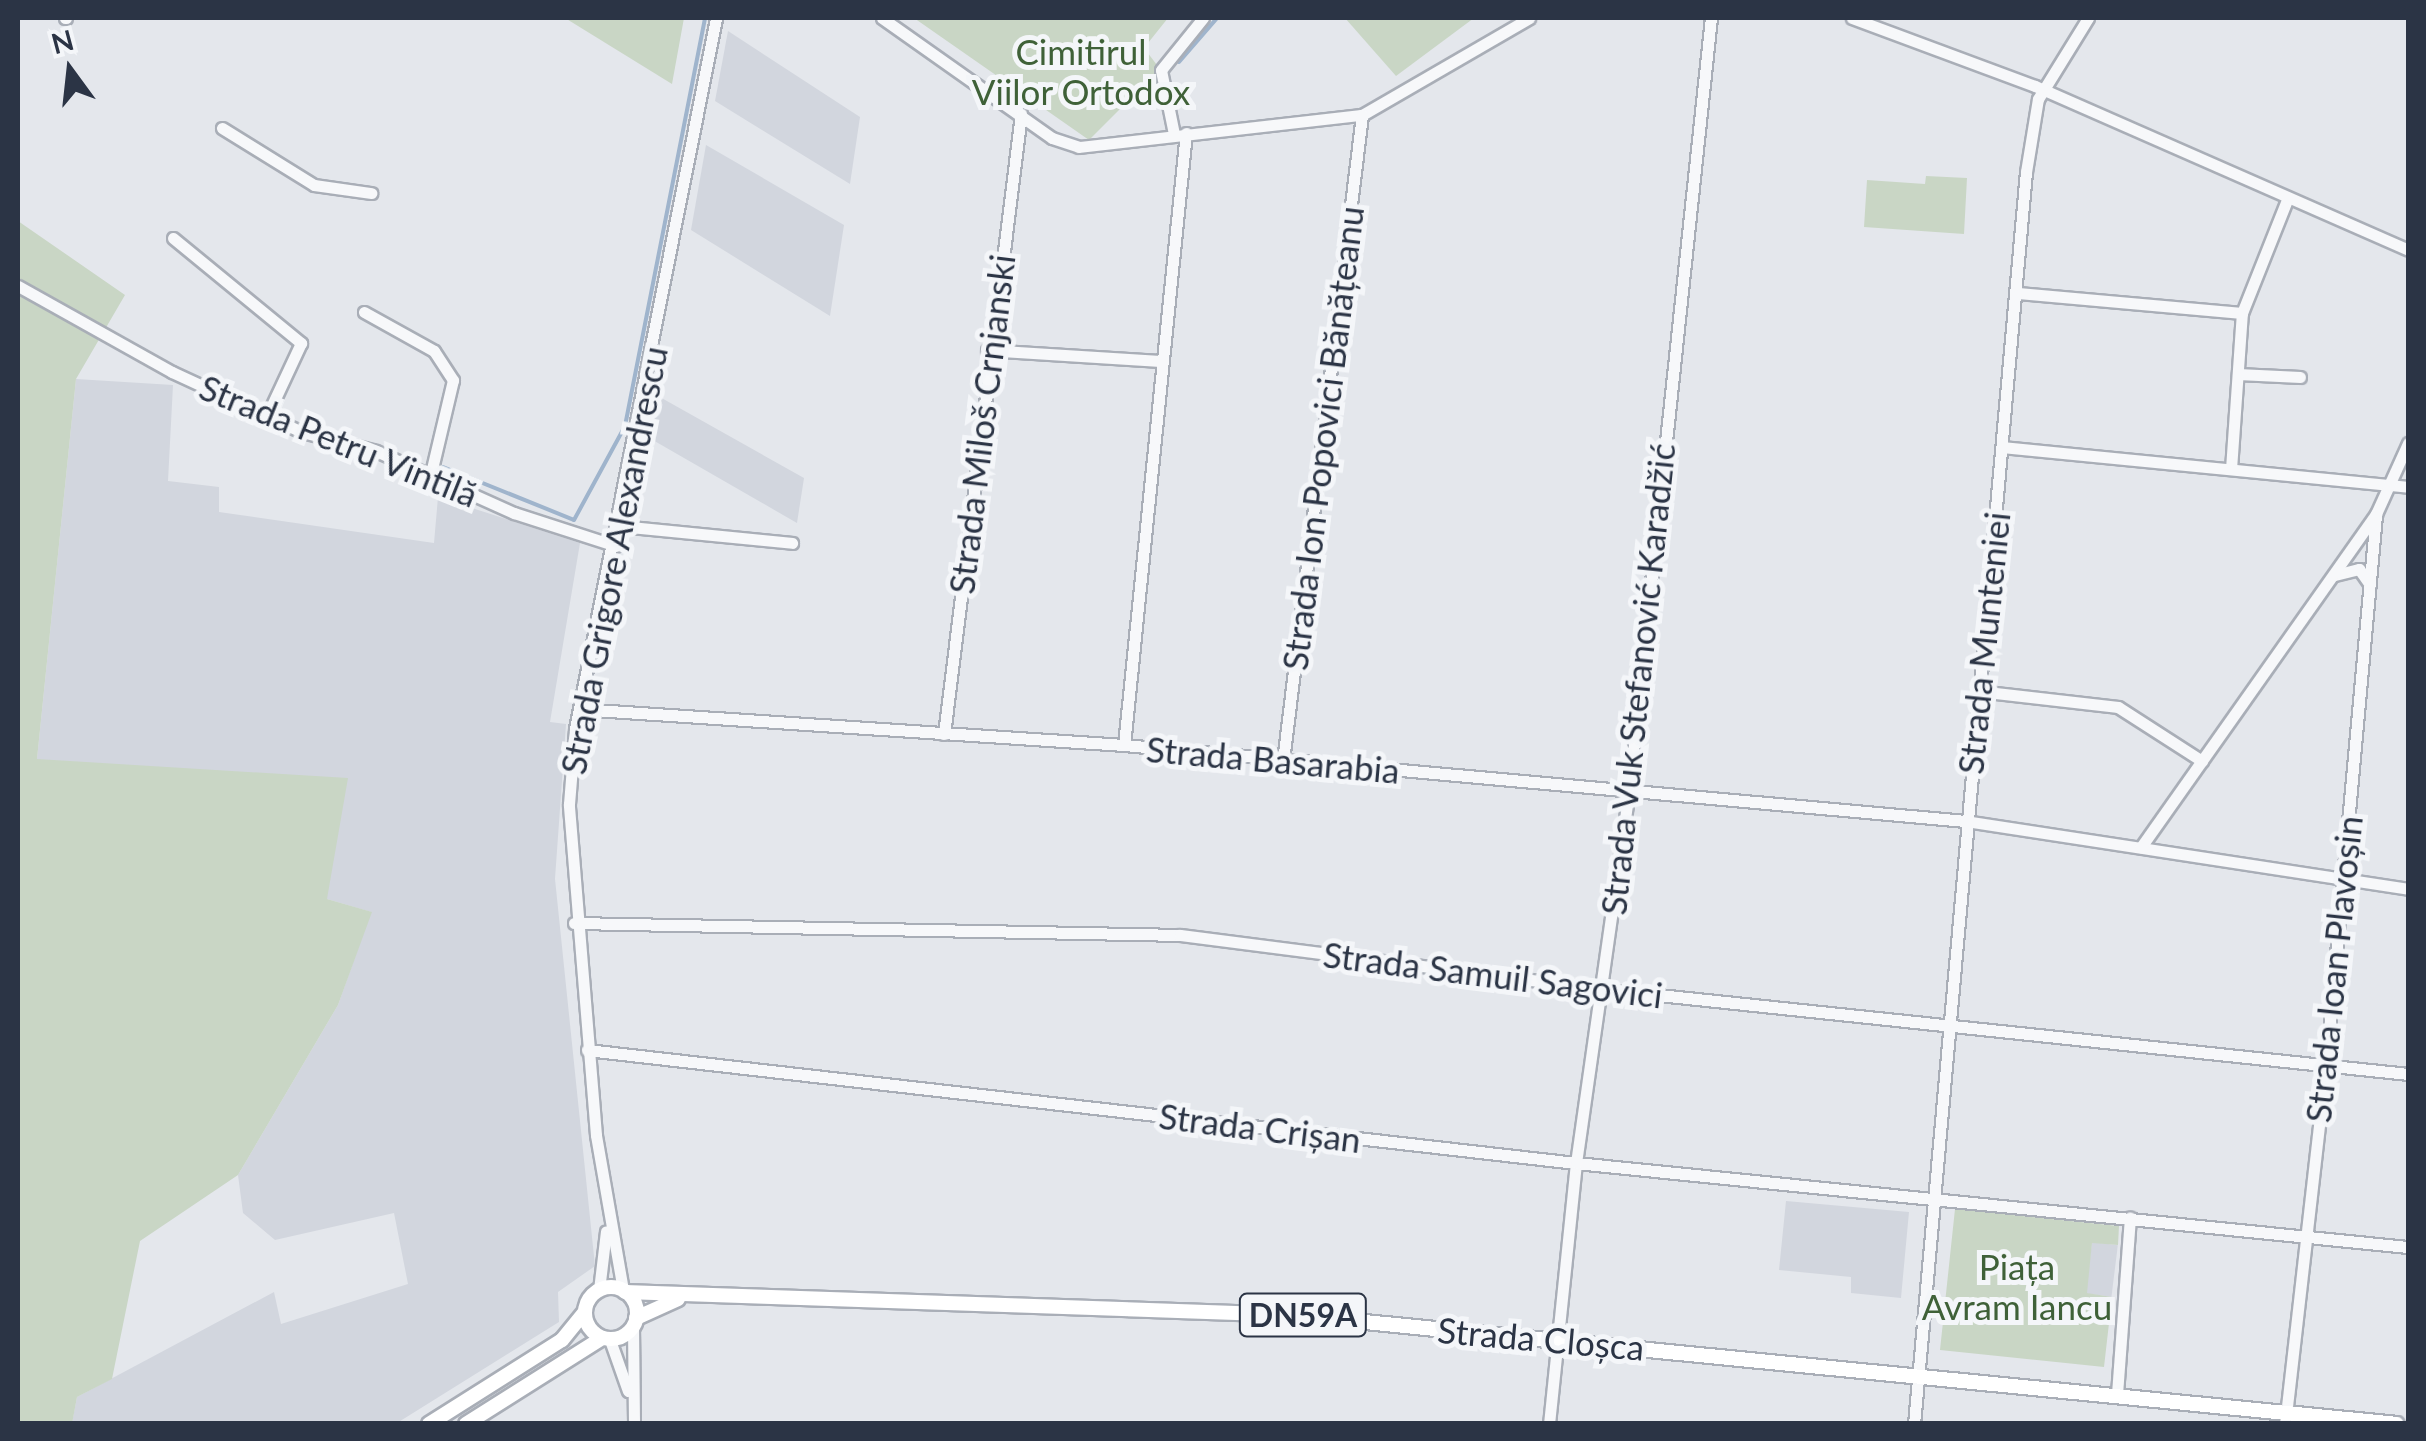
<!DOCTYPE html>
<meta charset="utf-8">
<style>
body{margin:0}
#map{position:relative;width:2426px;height:1441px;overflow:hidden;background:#e4e7ec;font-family:Lato,sans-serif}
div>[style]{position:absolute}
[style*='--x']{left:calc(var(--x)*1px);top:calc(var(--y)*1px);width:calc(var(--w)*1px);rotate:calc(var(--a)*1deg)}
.built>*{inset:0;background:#d2d6de;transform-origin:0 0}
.green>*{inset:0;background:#c9d6c5}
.stream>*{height:4px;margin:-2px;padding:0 2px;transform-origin:2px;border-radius:2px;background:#9fb4cc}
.roads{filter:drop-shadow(2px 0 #a9aeb7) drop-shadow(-2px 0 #a9aeb7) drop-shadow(0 2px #a9aeb7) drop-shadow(0 -2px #a9aeb7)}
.minor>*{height:11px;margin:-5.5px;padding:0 5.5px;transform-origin:5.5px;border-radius:5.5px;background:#f7f8fa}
.major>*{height:14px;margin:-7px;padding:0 7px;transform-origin:7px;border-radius:7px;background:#fff}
.major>.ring{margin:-7px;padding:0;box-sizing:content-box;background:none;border:14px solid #fff;border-radius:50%}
span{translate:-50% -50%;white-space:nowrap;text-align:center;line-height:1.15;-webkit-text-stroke:10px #f4f6f9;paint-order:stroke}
.shield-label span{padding:2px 8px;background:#f4f6f9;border:2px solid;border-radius:8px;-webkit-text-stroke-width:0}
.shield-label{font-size:32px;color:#2b3445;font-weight:700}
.park-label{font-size:35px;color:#3f6138}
.street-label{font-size:35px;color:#2b3445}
.frame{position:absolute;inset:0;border:20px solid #2b3445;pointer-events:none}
.north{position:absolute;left:20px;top:20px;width:100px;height:100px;-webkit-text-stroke:8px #f4f6f9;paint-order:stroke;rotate:345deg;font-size:28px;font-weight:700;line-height:40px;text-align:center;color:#2b3445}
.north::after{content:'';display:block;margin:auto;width:35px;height:45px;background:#2b3445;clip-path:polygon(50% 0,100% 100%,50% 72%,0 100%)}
</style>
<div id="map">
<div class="built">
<i style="clip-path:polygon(728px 31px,860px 117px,850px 184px,715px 101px)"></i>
<i style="clip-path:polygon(706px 145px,844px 225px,830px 316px,691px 230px)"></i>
<i style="clip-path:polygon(76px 379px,173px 385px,168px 481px,219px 487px,219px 512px,434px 543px,438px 497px,580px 543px,550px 722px,566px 724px,555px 879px,595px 1266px,558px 1292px,559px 1322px,397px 1423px,72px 1423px,77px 1397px,274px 1292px,281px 1324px,408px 1284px,394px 1213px,275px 1240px,243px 1213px,238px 1175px,338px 1005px,371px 912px,327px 899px,37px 759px)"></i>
<i style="clip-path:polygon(658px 396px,804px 478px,797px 523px,651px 439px)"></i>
<i style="clip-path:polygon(1786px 1201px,1909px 1212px,1901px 1298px,1851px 1293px,1851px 1277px,1779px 1270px)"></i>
<i style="left:2092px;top:1242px;width:26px;height:52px;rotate:7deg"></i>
</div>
<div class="green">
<i style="clip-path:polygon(565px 18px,684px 18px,672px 84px)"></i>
<i style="clip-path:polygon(914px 18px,1168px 18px,1144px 48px,1160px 69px,1089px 140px)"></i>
<i style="clip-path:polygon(1345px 18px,1474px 18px,1396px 76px)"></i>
<i style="clip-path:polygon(1926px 176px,1967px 178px,1964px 234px,1864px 227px,1867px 180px,1925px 184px)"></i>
<i style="clip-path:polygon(18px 221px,125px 295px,76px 379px,37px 759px,348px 778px,327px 899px,372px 912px,338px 1005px,238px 1175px,140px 1241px,112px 1379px,77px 1397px,72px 1424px,18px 1423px)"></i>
<i style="clip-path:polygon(1955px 1209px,2119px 1226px,2118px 1245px,2092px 1243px,2087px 1293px,2112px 1297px,2104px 1367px,1940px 1350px)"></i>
</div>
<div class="stream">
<i style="--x:1179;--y:62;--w:58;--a:-49.2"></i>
<i style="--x:443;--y:467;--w:141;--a:22"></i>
<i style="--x:574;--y:520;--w:107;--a:-61.5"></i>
<i style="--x:625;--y:426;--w:416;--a:-78.9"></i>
</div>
<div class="roads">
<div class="minor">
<i style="--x:65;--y:18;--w:1;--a:0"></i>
<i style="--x:882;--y:18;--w:208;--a:35.2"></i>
<i style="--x:1052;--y:138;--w:28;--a:18"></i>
<i style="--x:1079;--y:147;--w:285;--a:-6.5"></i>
<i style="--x:1362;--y:115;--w:193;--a:-30.1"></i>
<i style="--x:1852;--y:18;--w:195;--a:20.4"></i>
<i style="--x:2035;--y:86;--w:407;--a:23.7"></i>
<i style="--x:222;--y:128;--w:108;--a:31.8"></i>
<i style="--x:314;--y:185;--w:58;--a:8"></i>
<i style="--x:1174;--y:134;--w:65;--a:-101.5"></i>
<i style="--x:1161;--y:70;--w:67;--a:-51.1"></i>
<i style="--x:173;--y:238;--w:166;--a:39.4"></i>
<i style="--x:301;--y:343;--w:81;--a:115"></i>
<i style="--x:18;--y:286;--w:176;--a:29.2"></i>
<i style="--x:172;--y:372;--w:143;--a:24.8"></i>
<i style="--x:302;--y:432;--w:76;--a:14.4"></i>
<i style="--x:376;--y:451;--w:151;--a:24.2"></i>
<i style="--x:514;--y:513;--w:107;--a:17.9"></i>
<i style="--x:2018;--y:293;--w:225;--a:5.1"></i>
<i style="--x:364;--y:312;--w:80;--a:29.1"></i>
<i style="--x:434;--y:351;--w:35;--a:57"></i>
<i style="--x:453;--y:380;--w:100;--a:103.3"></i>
<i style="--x:987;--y:350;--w:176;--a:3.6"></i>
<i style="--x:2238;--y:374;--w:62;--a:2.8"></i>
<i style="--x:2002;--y:447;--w:408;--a:5.6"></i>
<i style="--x:2231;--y:469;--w:156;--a:-86"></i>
<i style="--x:2242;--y:313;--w:122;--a:-68.3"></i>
<i style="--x:620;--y:526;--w:173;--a:5.6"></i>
<i style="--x:2335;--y:575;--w:25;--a:-14"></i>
<i style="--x:2359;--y:569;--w:19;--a:55"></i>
<i style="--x:1978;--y:691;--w:141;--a:6.5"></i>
<i style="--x:2118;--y:707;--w:100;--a:32.7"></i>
<i style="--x:579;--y:709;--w:546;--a:3.78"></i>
<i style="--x:1124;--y:745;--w:844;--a:5.16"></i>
<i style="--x:1965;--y:821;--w:448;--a:8.7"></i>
<i style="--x:944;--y:734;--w:625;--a:-82.92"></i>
<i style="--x:1124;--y:745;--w:615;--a:-84.22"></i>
<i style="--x:1283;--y:761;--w:651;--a:-83.03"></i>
<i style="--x:2141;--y:847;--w:408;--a:-54.8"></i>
<i style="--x:2376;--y:514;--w:78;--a:-65.7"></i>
<i style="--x:574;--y:923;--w:606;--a:1.13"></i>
<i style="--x:1180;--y:935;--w:425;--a:7.3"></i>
<i style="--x:1602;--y:989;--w:810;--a:6.02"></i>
<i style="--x:587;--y:1050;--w:995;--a:6.52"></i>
<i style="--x:1576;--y:1163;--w:836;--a:5.77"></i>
<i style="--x:599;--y:1290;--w:59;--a:-83.2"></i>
<i style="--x:623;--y:1290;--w:157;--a:-99.9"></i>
<i style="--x:596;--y:1135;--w:332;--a:-94.7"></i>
<i style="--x:569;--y:804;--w:75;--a:-85.4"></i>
<i style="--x:575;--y:729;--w:725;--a:-78.78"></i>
<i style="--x:633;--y:1327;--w:97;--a:89.4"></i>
<i style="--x:610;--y:1340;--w:54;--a:70.6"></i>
<i style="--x:2117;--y:1394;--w:177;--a:-85.8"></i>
<i style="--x:1549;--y:1424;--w:262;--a:-84.1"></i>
<i style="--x:1576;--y:1163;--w:377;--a:-81.9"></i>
<i style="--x:1629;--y:790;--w:776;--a:-83.94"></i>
<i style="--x:1914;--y:1424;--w:1257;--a:-84.89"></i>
<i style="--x:2026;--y:172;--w:74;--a:-80.7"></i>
<i style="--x:2038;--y:99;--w:95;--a:-58.3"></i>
<i style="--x:2285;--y:1424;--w:361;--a:-83.5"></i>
<i style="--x:2326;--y:1065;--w:553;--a:-84.81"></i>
</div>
<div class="major">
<i class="ring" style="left:585px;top:1287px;width:38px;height:38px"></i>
<i style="--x:625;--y:1292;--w:669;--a:1.97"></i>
<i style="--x:1294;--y:1315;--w:1108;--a:5.64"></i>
<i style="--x:636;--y:1318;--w:46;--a:-24.3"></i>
<i style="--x:429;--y:1424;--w:157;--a:-32.3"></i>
<i style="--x:562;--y:1340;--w:35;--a:-51"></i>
<i style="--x:466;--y:1424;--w:161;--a:-32.3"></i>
</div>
</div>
<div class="shield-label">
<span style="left:1303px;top:1315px">DN59A</span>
</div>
<div class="park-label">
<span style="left:1081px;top:71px">Cimitirul<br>Viilor Ortodox</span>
<span style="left:2017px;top:1286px">Piața<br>Avram Iancu</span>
</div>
<div class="street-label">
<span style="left:981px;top:424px;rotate:-83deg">Strada Miloš Crnjanski</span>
<span style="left:1322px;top:438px;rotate:-83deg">Strada Ion Popovici Bănățeanu</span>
<span style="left:339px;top:440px;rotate:22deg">Strada Petru Vintilă</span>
<span style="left:613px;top:560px;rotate:-79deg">Strada Grigore Alexandrescu</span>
<span style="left:1983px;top:643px;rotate:-84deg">Strada Munteniei</span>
<span style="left:1637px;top:679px;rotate:-84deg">Strada Vuk Stefanović Karadžić</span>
<span style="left:1273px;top:759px;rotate:5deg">Strada Basarabia</span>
<span style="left:2333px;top:969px;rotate:-84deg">Strada Ioan Plavoșin</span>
<span style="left:1493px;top:974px;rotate:7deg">Strada Samuil Sagovici</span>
<span style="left:1260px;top:1127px;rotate:7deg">Strada Crișan</span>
<span style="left:1541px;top:1338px;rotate:5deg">Strada Cloșca</span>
</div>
<div class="frame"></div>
<div class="north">N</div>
</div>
